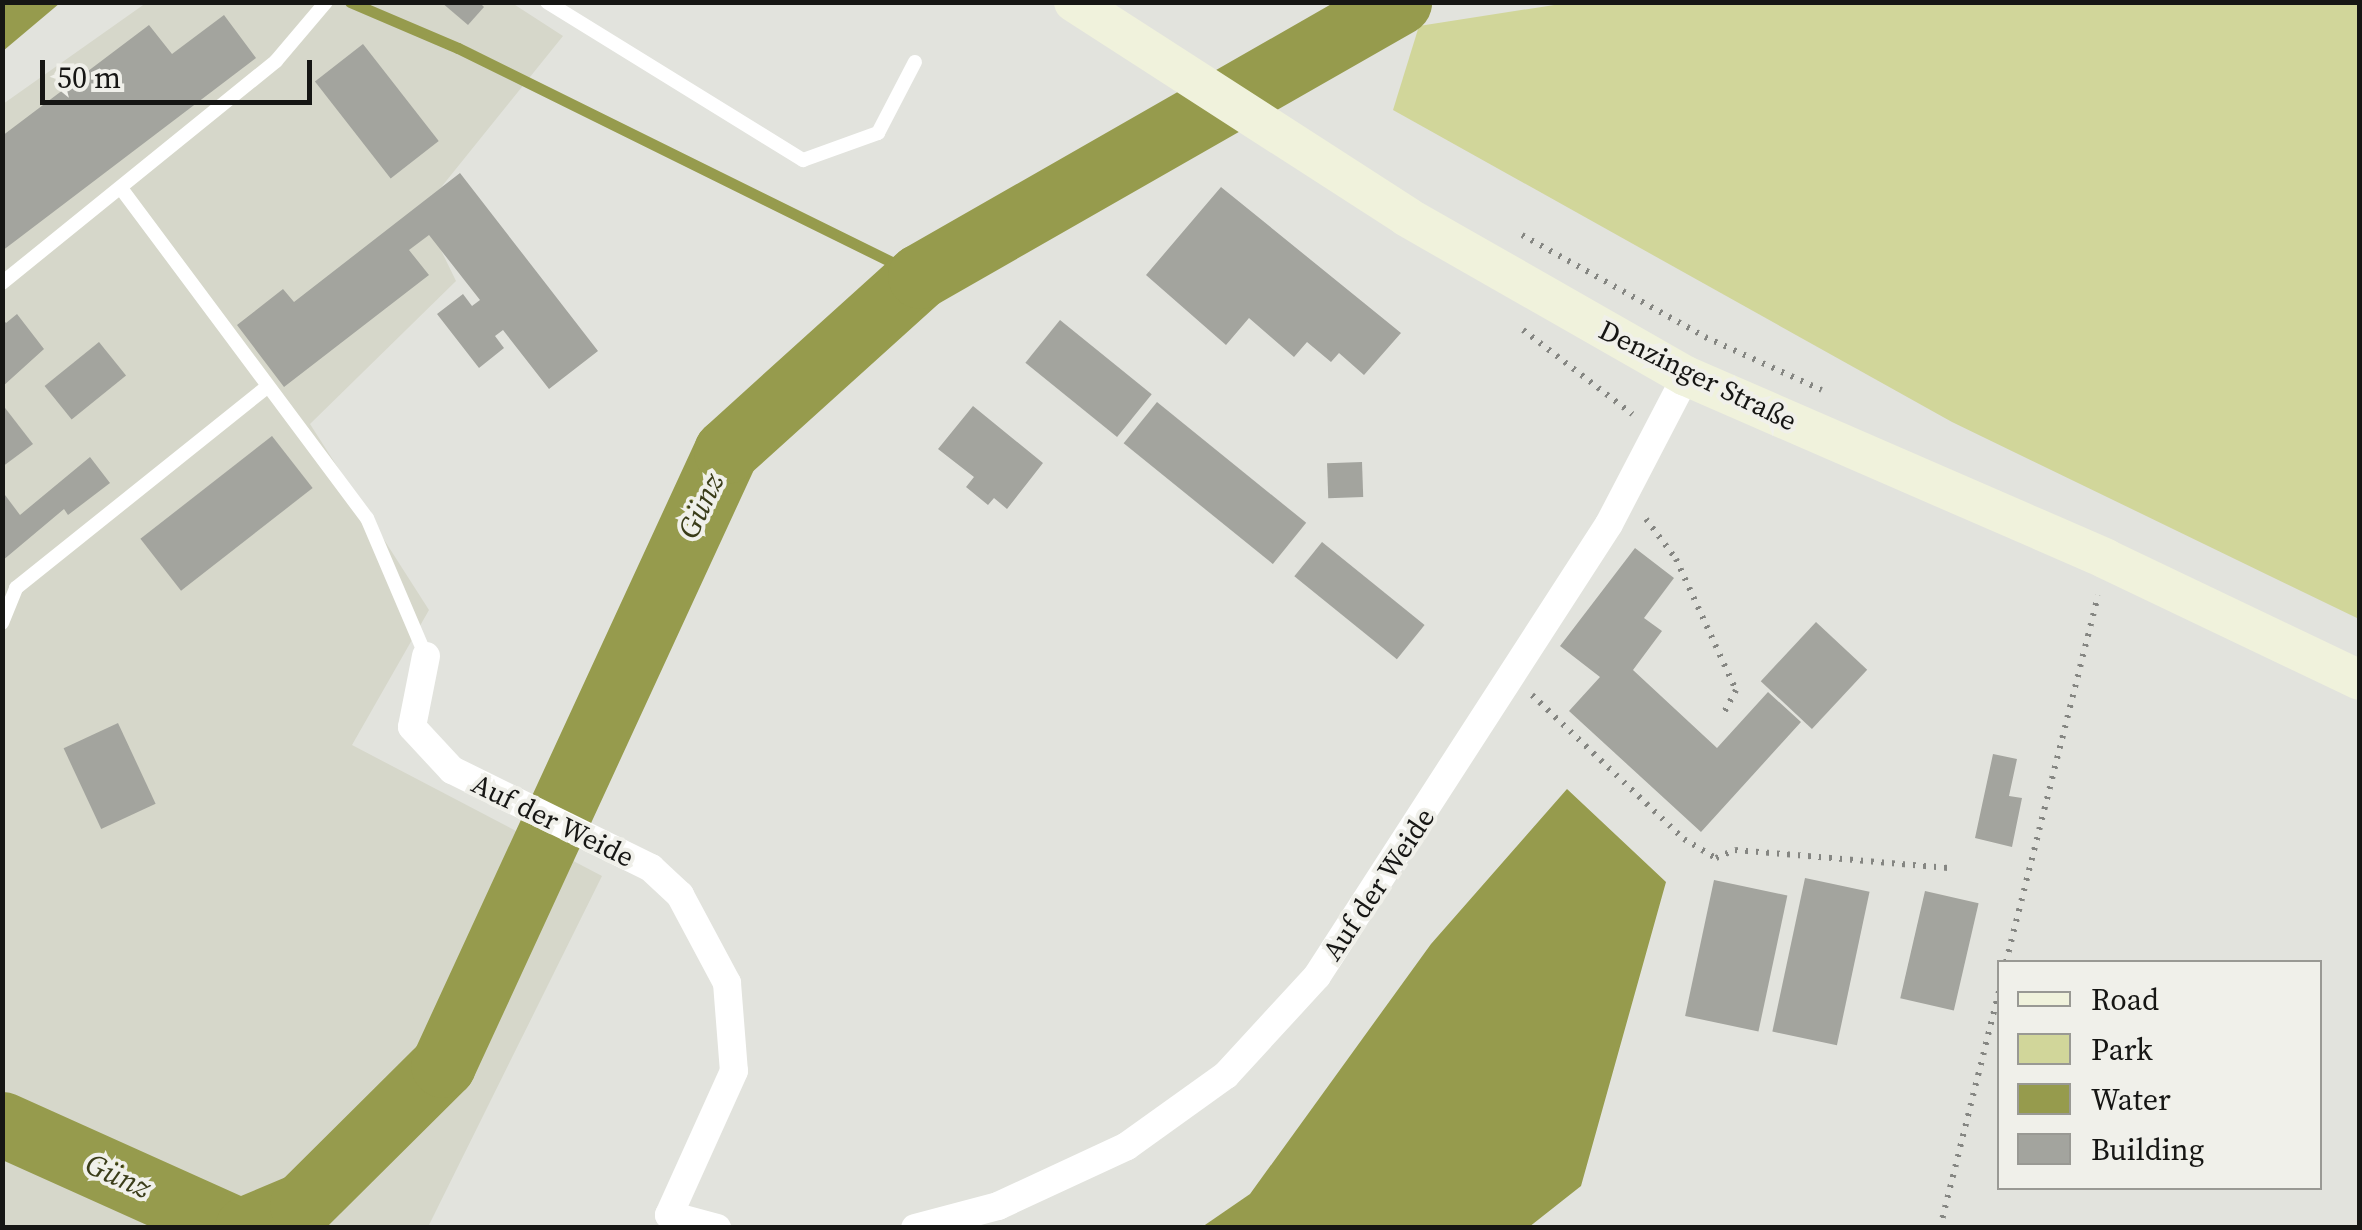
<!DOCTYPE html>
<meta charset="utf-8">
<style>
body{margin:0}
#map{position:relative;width:2362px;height:1230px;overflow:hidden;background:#e2e3dd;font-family:"Source Serif 4",serif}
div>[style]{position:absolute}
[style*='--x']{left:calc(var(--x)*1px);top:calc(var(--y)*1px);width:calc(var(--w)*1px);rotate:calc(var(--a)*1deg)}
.built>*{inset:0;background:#d6d7ca}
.green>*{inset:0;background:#d1d69a}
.water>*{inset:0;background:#969b4d}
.stream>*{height:11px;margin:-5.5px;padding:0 5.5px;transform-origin:5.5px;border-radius:5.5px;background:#969b4d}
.river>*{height:65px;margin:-32.5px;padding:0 32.5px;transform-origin:32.5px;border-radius:32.5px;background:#969b4d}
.building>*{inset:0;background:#a3a49e;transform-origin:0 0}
.path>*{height:6px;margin-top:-3px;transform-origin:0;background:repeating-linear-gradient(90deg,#858682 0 2.5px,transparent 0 10.5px)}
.lane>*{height:14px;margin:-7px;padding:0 7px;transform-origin:7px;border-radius:7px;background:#fff}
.street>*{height:28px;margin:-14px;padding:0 14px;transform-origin:14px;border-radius:14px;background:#fff}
.secondary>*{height:40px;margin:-20px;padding:0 20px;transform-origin:20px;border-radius:20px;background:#f0f2dc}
span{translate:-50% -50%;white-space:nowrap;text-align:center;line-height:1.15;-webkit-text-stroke:8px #f0f0ea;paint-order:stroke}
.street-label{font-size:28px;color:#161614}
.water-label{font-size:30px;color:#3a3c19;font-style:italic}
.frame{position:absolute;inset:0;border:5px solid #161614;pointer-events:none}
.legend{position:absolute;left:1997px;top:960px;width:325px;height:230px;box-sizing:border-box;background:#f0f0ea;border:2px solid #999994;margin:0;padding:12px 18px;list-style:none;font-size:30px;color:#161614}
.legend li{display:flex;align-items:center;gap:20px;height:50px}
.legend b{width:50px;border:2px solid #999994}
.scale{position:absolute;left:40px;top:60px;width:272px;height:45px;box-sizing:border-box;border:5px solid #161614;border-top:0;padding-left:12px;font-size:30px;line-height:35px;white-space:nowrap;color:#161614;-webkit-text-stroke:8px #f0f0ea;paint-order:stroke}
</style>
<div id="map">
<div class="built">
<i style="clip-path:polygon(146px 3px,512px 3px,563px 36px,422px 211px,456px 281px,310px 424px,429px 610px,352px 745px,602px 876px,428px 1227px,3px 1228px,3px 104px)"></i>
</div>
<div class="green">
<i style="clip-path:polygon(1567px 3px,2359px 3px,2359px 619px,1952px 422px,1393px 110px,1419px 26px)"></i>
</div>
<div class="water">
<i style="clip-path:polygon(3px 2px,60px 2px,60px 3px,3px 51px)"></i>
<i style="clip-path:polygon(1567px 789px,1666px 882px,1581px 1186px,1529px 1227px,1202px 1227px,1250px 1194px,1431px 944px)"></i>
</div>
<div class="stream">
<i style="--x:350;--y:2;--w:117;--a:23.1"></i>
<i style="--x:458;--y:48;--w:515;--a:26.27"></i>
</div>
<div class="river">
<i style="--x:2;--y:1124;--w:253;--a:24.2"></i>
<i style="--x:247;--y:1228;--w:60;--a:-22.7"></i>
<i style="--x:302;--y:1205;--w:199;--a:-44.8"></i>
<i style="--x:443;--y:1065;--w:676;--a:-65.25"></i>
<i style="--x:726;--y:451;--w:261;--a:-42.1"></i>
<i style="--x:920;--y:276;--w:552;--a:-29.77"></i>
</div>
<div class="building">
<i style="clip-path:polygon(441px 2px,479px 2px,484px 7px,468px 25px)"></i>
<i style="clip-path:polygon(224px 15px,256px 58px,2px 251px,2px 136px,149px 25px,172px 54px)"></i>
<i style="left:363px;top:44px;width:123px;height:61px;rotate:52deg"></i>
<i style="clip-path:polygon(460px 173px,598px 351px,549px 389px,503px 330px,495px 336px,504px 348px,479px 368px,437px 314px,463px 294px,472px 306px,480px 300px,429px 235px,409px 250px,429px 275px,284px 387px,237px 325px,283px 289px,294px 302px)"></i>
<i style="clip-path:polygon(1221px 187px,1401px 333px,1364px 375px,1339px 353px,1331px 362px,1307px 342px,1294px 357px,1249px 318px,1226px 345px,1146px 275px)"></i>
<i style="clip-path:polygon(17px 314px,44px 349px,2px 387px,2px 318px,6px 323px)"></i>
<i style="left:1060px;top:320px;width:118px;height:55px;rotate:39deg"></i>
<i style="left:99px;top:342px;width:43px;height:70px;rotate:51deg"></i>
<i style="left:1157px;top:402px;width:192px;height:53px;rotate:39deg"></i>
<i style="clip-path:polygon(2px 404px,33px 444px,2px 467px)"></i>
<i style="clip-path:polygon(973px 406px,1043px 463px,1007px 509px,994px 498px,988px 505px,966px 487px,974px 477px,938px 449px)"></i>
<i style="left:272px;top:436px;width:66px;height:167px;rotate:52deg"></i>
<i style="clip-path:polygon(90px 457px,110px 483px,68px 515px,64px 509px,2px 561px,2px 491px,20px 515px)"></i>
<i style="left:1362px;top:462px;width:35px;height:35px;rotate:88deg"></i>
<i style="left:1322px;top:542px;width:132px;height:44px;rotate:39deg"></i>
<i style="clip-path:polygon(1635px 548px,1674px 578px,1644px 618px,1662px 631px,1633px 670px,1717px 748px,1768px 692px,1801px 722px,1701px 832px,1569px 711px,1600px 677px,1560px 646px)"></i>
<i style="left:1816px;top:622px;width:70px;height:81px;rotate:43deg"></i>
<i style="left:118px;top:723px;width:89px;height:60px;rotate:65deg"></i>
<i style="clip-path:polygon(1993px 754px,2017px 759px,2009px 796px,2022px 798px,2012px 847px,1975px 838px)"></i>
<i style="left:1805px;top:878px;width:66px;height:157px;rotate:12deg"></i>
<i style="left:1714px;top:880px;width:75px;height:139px;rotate:12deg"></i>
<i style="left:1925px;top:891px;width:55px;height:110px;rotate:13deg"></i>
</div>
<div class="path">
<i style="--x:1522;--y:235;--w:210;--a:29.1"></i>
<i style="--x:1705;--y:337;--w:128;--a:24.4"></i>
<i style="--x:1523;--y:330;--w:138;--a:37.6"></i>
<i style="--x:1646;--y:519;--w:50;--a:53.1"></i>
<i style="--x:1676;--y:559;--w:144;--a:65.4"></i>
<i style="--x:1736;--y:690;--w:24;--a:118"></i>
<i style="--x:1532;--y:695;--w:209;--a:43.5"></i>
<i style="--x:1684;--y:839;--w:37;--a:31"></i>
<i style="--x:1716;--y:858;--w:21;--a:-23"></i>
<i style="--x:1735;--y:850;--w:214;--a:4.8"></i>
<i style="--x:2006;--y:962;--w:378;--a:-75.9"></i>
<i style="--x:1940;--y:1228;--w:247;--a:-76"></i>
</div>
<div class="lane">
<i style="--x:547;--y:2;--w:301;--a:31.7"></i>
<i style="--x:803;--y:160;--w:80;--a:-19.8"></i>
<i style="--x:878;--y:133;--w:80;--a:-62.5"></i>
<i style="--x:123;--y:191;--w:408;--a:53.3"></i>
<i style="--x:367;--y:518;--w:150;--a:66.9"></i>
<i style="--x:2;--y:283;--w:353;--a:-39"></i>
<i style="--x:276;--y:61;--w:77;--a:-49.7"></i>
<i style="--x:2;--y:623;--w:38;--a:-68"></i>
<i style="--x:16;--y:588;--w:320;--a:-38.7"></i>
</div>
<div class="street">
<i style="--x:426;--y:656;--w:72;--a:101.2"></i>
<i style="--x:412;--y:727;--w:59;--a:47.1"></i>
<i style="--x:452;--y:770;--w:222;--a:26.2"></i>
<i style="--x:651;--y:868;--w:40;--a:43"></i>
<i style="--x:680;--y:895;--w:100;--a:61.9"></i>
<i style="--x:727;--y:983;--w:88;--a:85.5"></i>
<i style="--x:734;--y:1071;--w:158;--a:114.3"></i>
<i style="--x:669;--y:1215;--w:50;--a:15.2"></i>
<i style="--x:915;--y:1228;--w:86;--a:-14.8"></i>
<i style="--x:998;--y:1206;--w:142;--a:-24.9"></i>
<i style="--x:1127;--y:1146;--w:122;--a:-35.6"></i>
<i style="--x:1226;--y:1075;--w:134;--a:-47.4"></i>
<i style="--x:1317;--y:976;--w:538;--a:-57.14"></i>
<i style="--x:1609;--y:524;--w:167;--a:-62.5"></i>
</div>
<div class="secondary">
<i style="--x:1074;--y:2;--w:396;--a:32.8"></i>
<i style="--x:1407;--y:217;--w:321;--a:29.7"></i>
<i style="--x:1686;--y:376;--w:458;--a:23.5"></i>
<i style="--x:2106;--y:559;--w:281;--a:25.5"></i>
</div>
<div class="street-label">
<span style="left:1698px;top:375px;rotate:26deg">Denzinger Straße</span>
<span style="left:553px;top:820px;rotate:26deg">Auf der Weide</span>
<span style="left:1378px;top:884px;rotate:-56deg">Auf der Weide</span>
</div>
<div class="water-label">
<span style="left:701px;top:506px;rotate:-65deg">Günz</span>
<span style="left:118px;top:1176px;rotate:24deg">Günz</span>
</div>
<div class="frame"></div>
<ul class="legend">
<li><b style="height:12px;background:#f0f2dc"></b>Road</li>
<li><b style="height:28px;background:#d1d69a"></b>Park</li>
<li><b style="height:28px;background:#969b4d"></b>Water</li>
<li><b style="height:28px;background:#a3a49e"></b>Building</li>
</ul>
<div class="scale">50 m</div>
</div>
